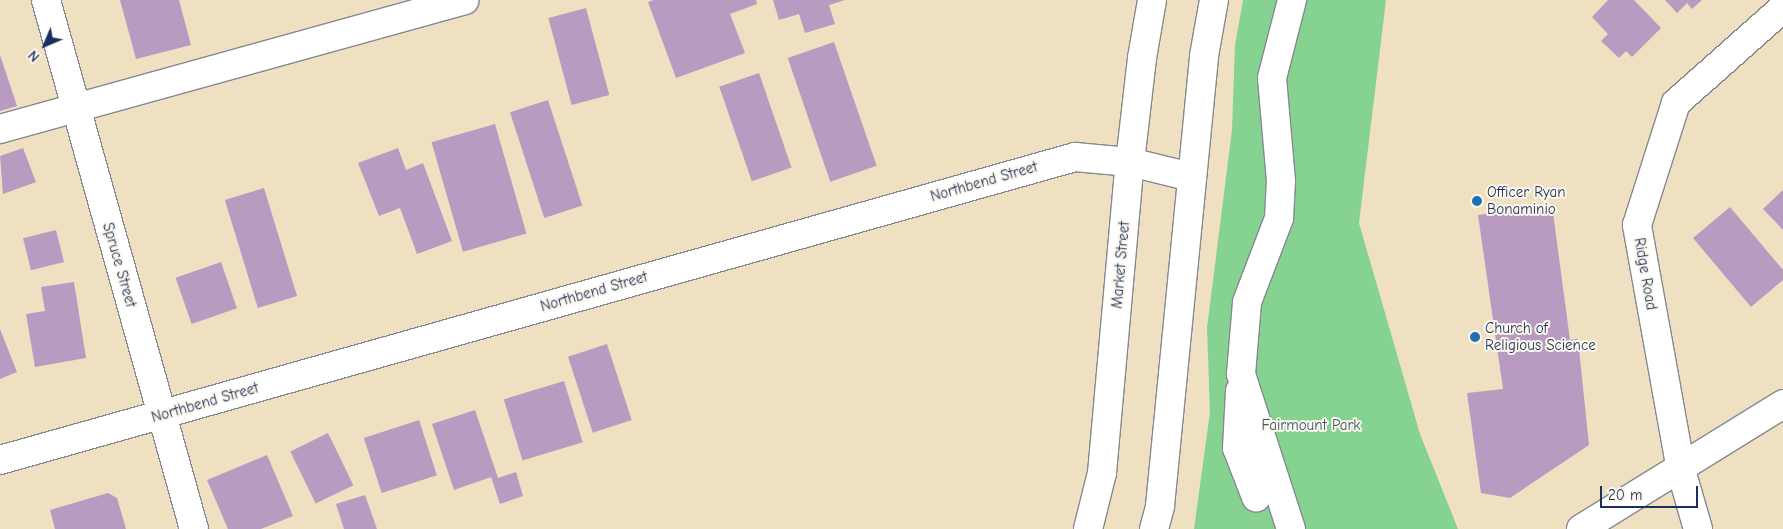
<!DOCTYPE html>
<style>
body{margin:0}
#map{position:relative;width:1783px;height:529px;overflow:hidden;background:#efe0c1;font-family:"Comic Neue",sans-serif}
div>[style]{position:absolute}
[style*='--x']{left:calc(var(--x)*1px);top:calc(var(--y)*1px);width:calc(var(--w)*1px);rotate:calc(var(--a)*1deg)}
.green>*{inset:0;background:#85d291}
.building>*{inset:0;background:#b99bc1;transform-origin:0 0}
.roads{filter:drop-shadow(1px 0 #858890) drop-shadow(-1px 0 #858890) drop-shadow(0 1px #858890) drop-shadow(0 -1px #858890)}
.minor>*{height:28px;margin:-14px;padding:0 14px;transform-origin:14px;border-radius:14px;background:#fff}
.major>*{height:28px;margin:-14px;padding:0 14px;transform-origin:14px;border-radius:14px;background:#fff}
.dots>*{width:14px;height:14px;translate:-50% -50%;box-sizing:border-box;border:2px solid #fbf7ec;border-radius:50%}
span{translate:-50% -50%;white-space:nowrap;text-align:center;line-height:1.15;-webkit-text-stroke:4px #fbf7ec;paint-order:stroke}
.street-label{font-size:15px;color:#1b2f5e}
.poi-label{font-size:15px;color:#1b2f5e}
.left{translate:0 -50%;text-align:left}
.park-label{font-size:15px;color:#36586b}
.north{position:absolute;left:20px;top:20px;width:50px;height:50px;-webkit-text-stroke:4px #fbf7ec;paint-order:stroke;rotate:225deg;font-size:14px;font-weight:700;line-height:20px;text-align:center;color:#1b2f5e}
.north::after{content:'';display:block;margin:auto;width:18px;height:22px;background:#1b2f5e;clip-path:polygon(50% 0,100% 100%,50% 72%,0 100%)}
.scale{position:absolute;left:1600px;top:486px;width:98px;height:22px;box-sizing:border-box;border:2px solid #1b2f5e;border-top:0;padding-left:6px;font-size:15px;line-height:18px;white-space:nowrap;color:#1b2f5e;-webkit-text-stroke:4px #fbf7ec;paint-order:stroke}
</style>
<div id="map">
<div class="green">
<i style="clip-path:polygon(1243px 0,1386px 0,1359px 223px,1420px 434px,1458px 529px,1194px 529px,1210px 412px,1207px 328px,1232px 130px,1235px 45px)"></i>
</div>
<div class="building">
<i style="clip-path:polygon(120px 0,179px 0,191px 45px,136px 59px)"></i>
<i style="clip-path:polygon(654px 0,756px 0,757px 4px,730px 14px,745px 53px,676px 78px,648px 2px)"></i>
<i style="clip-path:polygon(773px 0,845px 0,829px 5px,835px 24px,805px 33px,799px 14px,779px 20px)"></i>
<i style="clip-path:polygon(1608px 0,1634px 0,1661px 28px,1632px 57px,1626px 51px,1619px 58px,1601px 41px,1608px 34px,1592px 17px)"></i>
<i style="clip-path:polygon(1665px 0,1702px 0,1692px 9px,1687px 3px,1677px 13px)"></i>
<i style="left:586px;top:8px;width:90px;height:39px;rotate:75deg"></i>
<i style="left:834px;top:42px;width:131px;height:49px;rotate:71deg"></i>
<i style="clip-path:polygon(0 55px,17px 106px,0 111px)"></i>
<i style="left:759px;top:73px;width:100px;height:42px;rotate:71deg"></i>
<i style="left:548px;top:100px;width:111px;height:40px;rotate:72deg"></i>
<i style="left:495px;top:124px;width:114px;height:66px;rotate:74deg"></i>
<i style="clip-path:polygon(23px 148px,36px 182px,3px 194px,0 156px)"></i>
<i style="clip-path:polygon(398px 148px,406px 170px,423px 163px,452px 241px,417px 254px,400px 208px,379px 216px,358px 163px)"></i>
<i style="left:264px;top:188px;width:113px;height:41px;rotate:73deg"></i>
<i style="clip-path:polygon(1783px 190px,1783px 230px,1763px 209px)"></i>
<i style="clip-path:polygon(1552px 205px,1570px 340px,1578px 339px,1589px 445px,1510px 498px,1481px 493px,1467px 393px,1503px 389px,1478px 215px)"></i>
<i style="clip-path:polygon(1730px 207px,1783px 270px,1783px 280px,1751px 307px,1693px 238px)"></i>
<i style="left:56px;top:230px;width:33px;height:34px;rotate:76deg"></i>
<i style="left:221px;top:262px;width:49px;height:48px;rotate:71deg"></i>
<i style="clip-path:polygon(74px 282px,86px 358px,35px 367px,26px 314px,45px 311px,41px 287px)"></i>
<i style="clip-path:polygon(0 329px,17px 372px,0 379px)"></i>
<i style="left:607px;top:344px;width:80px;height:41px;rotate:72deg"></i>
<i style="left:564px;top:381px;width:64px;height:63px;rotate:73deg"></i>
<i style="clip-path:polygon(475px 410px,498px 478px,516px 472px,523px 496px,500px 504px,491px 477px,454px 490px,432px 424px)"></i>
<i style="left:419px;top:420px;width:58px;height:58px;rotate:72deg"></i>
<i style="left:328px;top:433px;width:58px;height:42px;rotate:64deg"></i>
<i style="clip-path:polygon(267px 455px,293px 516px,261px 529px,228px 529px,207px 480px)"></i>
<i style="clip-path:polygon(108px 493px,117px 498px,126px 529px,55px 529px,50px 510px)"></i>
<i style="clip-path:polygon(365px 495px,377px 529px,344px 529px,336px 504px)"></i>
</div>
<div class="roads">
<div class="minor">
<i style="--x:46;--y:0;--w:549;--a:74.37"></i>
<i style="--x:0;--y:129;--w:482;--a:-15.5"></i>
<i style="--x:1240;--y:391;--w:57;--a:93"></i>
<i style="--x:1237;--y:448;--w:53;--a:68.8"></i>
<i style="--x:0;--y:460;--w:1117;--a:-15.74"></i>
<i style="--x:1075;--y:157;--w:55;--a:5.2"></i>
<i style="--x:1130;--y:162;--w:63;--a:13.8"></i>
<i style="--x:1291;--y:529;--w:163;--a:-107.9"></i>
<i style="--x:1241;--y:374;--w:72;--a:-85.2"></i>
<i style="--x:1247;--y:302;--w:90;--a:-69.1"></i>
<i style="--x:1279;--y:218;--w:37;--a:-87"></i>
<i style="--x:1281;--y:181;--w:103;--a:-95"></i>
<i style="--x:1272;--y:78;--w:81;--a:-75.6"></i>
<i style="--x:1581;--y:529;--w:238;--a:-31.7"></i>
<i style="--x:1698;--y:529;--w:61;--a:-106.1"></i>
<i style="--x:1681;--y:470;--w:249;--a:-100.2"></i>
<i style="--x:1637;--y:225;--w:128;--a:-72.3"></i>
<i style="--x:1676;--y:103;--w:143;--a:-41.6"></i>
</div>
<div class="major">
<i style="--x:1088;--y:529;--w:58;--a:-76"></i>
<i style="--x:1102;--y:473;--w:312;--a:-84.9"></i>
<i style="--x:1130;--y:162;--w:105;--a:-83.4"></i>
<i style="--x:1142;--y:58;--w:59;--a:-80.2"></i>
<i style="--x:1154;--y:529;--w:24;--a:-75"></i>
<i style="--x:1160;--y:506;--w:452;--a:-84.4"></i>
<i style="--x:1204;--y:56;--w:57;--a:-79.9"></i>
</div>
</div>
<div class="dots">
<i style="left:1477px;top:201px;background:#1f6fb2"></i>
<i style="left:1475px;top:337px;background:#1f6fb2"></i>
</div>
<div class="street-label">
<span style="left:984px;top:182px;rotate:-16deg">Northbend Street</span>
<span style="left:119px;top:265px;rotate:74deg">Spruce Street</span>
<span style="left:1121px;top:265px;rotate:-85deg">Market Street</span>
<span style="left:1645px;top:274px;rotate:80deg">Ridge Road</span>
<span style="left:594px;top:292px;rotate:-16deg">Northbend Street</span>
<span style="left:205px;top:403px;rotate:-16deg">Northbend Street</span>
</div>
<div class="poi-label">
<span class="left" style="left:1487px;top:201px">Officer Ryan<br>Bonaminio</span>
<span class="left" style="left:1485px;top:337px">Church of<br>Religious Science</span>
</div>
<div class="park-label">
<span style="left:1311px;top:426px">Fairmount Park</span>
</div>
<div class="north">N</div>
<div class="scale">20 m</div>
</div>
